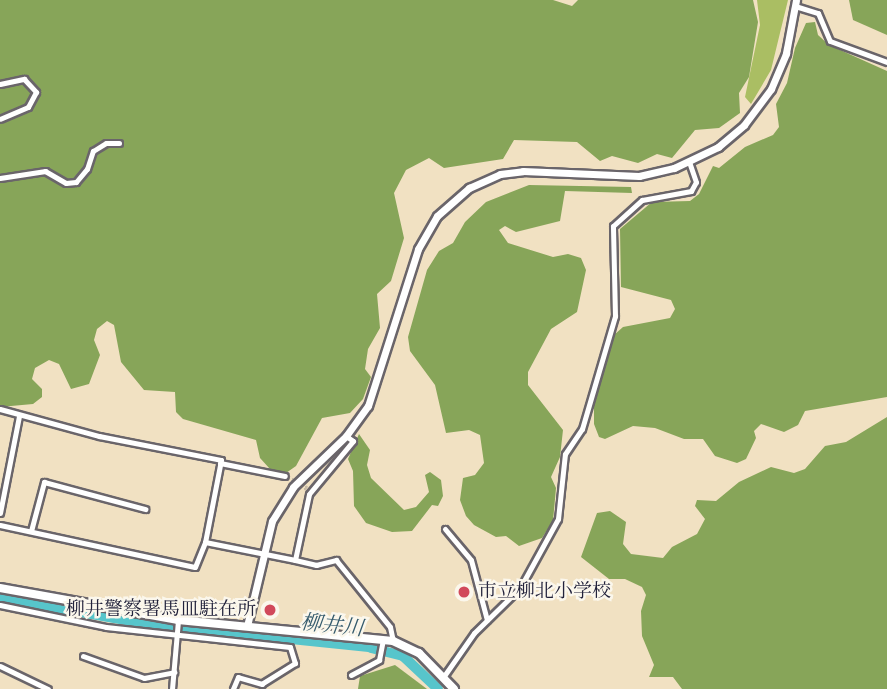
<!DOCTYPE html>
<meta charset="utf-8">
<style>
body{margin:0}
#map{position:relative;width:887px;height:689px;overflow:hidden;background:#f1e1c2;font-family:"IM FELL French Canon","Noto Serif JP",serif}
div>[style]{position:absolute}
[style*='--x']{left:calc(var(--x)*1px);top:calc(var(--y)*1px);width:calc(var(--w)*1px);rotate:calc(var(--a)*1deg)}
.green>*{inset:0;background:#aabe63}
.forest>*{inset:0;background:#87a559}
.water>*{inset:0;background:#57c5cb}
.river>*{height:10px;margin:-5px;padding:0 5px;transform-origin:5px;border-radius:5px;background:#57c5cb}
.street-tunnel>*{height:5px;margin-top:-2.5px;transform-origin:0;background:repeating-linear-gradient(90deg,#c8bba7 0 5px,transparent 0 7.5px)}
.roads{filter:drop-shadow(2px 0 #6a656a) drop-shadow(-2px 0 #6a656a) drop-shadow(0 2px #6a656a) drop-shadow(0 -2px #6a656a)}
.street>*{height:5px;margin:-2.5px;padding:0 2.5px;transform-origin:2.5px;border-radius:2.5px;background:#fff}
.secondary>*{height:7px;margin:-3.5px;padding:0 3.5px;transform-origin:3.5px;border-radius:3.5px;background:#fff}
.primary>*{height:8px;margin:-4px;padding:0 4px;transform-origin:4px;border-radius:4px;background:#fff}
.dots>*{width:19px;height:19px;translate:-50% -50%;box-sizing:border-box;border:4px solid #fbf7ec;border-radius:50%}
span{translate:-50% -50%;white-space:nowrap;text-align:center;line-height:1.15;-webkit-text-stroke:5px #fbf7ec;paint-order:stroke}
.poi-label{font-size:19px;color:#22223b}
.left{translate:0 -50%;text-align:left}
.right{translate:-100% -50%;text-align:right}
.water-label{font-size:21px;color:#355b6d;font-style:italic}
</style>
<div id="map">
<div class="green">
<i style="clip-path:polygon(757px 0,788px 0,771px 70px,751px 104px,745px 97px,760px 25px)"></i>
</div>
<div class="forest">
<i style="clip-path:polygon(0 0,553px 0,572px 6px,578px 0,753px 0,758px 22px,749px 77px,739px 93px,740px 113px,719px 128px,695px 130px,672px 158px,657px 154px,638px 163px,612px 156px,600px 161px,577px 142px,514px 140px,503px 159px,444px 168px,429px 158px,406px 170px,394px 193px,404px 238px,391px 281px,377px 294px,380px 328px,368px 349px,365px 369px,371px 377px,363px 399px,350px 413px,322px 418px,296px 466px,286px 473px,270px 469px,260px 458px,256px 440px,183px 419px,176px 412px,175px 392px,144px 390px,121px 362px,114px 325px,107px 321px,97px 329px,94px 340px,100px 355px,89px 384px,71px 389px,59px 364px,49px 360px,35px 368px,32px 379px,42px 389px,42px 397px,33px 404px,0 407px)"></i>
<i style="clip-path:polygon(849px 0,887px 0,887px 35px,853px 20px)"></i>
<i style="clip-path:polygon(815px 22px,818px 35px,829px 45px,887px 71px,887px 397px,805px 411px,798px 425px,784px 432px,761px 424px,754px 431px,756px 438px,746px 459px,737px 463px,715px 456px,703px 439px,684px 439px,655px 428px,633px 426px,605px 439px,599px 437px,594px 424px,594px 405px,614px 335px,623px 327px,670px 318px,675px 309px,671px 300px,621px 287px,620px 229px,652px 202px,690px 201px,699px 194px,713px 166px,719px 168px,745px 147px,773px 135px,779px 127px,776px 104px,787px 83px,795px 48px,806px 23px)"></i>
<i style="clip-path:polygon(529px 185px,631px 187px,632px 193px,565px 191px,560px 221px,516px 232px,505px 226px,499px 230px,508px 243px,553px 257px,568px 254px,581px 258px,586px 270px,577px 312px,551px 329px,528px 372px,528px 385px,563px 430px,560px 457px,551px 477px,556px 488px,553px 521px,542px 538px,519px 546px,506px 536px,496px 537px,474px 525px,466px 516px,460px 500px,463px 478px,475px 475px,484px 463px,480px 435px,469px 430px,446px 433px,435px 385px,410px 351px,408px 337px,427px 270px,439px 251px,453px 243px,465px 222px,486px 202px)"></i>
<i style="clip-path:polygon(887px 417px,887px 689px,682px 689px,673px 677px,649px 677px,654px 665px,642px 636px,641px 611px,646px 595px,642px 587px,625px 579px,609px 579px,581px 557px,597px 513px,610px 511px,626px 522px,623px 544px,631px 554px,663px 558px,672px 547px,697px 534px,705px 519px,695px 506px,697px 500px,716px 501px,739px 482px,771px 467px,794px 473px,805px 469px,825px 446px,846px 442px)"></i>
<i style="clip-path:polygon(359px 434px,370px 450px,367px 465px,371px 478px,404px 510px,416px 507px,429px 492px,425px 475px,430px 472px,441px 480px,443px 496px,438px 506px,432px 505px,412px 531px,392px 532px,366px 523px,354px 506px,353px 471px,348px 459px)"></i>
<i style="clip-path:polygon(395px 665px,427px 689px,358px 689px,360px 676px)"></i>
</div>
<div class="water">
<i style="clip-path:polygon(0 594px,173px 623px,379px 645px,378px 653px,153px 630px,0 603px)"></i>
</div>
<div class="river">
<i style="--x:371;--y:648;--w:33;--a:14"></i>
<i style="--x:403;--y:656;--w:48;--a:43.3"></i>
</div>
<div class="street-tunnel">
<i style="--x:285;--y:476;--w:25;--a:29"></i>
</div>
<div class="roads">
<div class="street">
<i style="--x:795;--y:6;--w:24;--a:17"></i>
<i style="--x:818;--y:13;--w:30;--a:67"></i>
<i style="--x:830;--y:41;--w:61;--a:20.2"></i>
<i style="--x:0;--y:84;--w:25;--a:-12"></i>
<i style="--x:24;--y:79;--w:18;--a:47"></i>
<i style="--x:36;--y:92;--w:17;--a:118"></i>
<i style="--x:28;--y:107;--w:30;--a:157"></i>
<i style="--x:0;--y:178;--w:46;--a:-8.8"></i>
<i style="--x:45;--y:171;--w:24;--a:30"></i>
<i style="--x:66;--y:183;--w:10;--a:-6"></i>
<i style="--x:76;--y:182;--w:17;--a:-50"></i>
<i style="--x:87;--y:169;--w:19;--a:-72"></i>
<i style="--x:93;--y:151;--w:15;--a:-32"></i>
<i style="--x:106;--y:143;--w:13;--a:0"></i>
<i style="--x:0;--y:409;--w:103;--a:15.3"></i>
<i style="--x:99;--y:436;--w:124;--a:11.1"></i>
<i style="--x:221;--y:460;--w:84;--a:101"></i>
<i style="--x:220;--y:463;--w:66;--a:11.3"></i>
<i style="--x:0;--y:513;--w:99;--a:-78.9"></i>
<i style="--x:0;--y:525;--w:199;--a:12.2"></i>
<i style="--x:195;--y:567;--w:27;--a:-68"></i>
<i style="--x:205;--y:542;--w:92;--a:11.3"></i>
<i style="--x:295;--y:560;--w:67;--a:-78"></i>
<i style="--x:309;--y:494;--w:69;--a:-50.3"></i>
<i style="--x:353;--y:441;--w:9;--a:-144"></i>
<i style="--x:445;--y:529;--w:40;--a:50"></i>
<i style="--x:471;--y:560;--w:62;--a:75.1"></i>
<i style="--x:31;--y:531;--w:51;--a:-75.1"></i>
<i style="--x:44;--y:482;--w:105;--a:15"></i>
<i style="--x:295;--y:560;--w:22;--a:13"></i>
<i style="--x:316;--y:565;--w:21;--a:-14"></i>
<i style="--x:336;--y:560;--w:86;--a:51.1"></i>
<i style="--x:390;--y:627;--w:14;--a:78"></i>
<i style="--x:0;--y:605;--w:108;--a:11.7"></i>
<i style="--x:106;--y:627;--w:185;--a:6.2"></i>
<i style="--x:290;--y:647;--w:17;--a:73"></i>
<i style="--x:295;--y:663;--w:39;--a:148"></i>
<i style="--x:262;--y:684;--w:25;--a:-164"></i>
<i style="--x:238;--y:677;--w:13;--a:113"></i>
<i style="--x:83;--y:656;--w:65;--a:19.8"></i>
<i style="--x:144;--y:678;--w:31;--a:-11"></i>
<i style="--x:0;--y:666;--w:53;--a:25.6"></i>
<i style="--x:351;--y:675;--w:32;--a:-28"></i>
<i style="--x:379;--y:660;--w:21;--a:-79"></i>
<i style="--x:444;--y:676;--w:52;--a:-55.1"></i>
<i style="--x:474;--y:633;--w:64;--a:-44.4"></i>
<i style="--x:520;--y:588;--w:79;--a:-61.2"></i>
<i style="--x:558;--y:519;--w:65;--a:-83.9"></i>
<i style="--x:565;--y:454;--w:30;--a:-56"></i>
<i style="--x:582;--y:429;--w:118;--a:-73.7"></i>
<i style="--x:615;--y:316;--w:90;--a:-91.3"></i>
<i style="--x:613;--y:226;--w:39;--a:-42"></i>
<i style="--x:642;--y:200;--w:50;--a:-10.4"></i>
<i style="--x:691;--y:191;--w:10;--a:-61"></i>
<i style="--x:696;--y:182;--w:21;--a:-109"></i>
<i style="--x:172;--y:689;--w:69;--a:-85"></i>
</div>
<div class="secondary">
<i style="--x:247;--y:626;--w:108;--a:-76.6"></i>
<i style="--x:272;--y:521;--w:40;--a:-58"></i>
<i style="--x:293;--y:487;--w:74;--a:-43.9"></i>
<i style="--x:346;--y:436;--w:37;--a:-54"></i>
<i style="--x:368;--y:406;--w:165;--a:-72.3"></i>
<i style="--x:418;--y:249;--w:38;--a:-60"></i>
<i style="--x:437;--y:216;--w:43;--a:-41.2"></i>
<i style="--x:469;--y:188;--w:34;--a:-24"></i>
<i style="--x:500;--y:174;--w:23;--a:-7"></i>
<i style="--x:523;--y:171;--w:116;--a:2.5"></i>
<i style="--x:639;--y:176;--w:36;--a:-13"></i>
<i style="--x:674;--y:168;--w:49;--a:-25.5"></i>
<i style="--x:718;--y:147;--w:34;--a:-40"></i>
<i style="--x:744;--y:125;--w:45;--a:-53.1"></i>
<i style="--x:771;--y:89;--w:39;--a:-67"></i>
<i style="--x:786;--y:53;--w:54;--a:-79.3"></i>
</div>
<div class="primary">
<i style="--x:0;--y:588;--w:181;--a:10.2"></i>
<i style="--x:178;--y:620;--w:216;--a:5.6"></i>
<i style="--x:393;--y:641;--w:29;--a:25"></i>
<i style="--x:419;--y:653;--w:50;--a:45.8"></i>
</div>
</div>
<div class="dots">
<i style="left:464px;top:592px;background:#d1495b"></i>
<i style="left:270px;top:610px;background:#d1495b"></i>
</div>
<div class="poi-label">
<span class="left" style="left:478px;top:592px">市立柳北小学校</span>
<span class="right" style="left:256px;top:610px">柳井警察署馬皿駐在所</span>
</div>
<div class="water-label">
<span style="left:332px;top:625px;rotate:6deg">柳井川</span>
</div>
</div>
